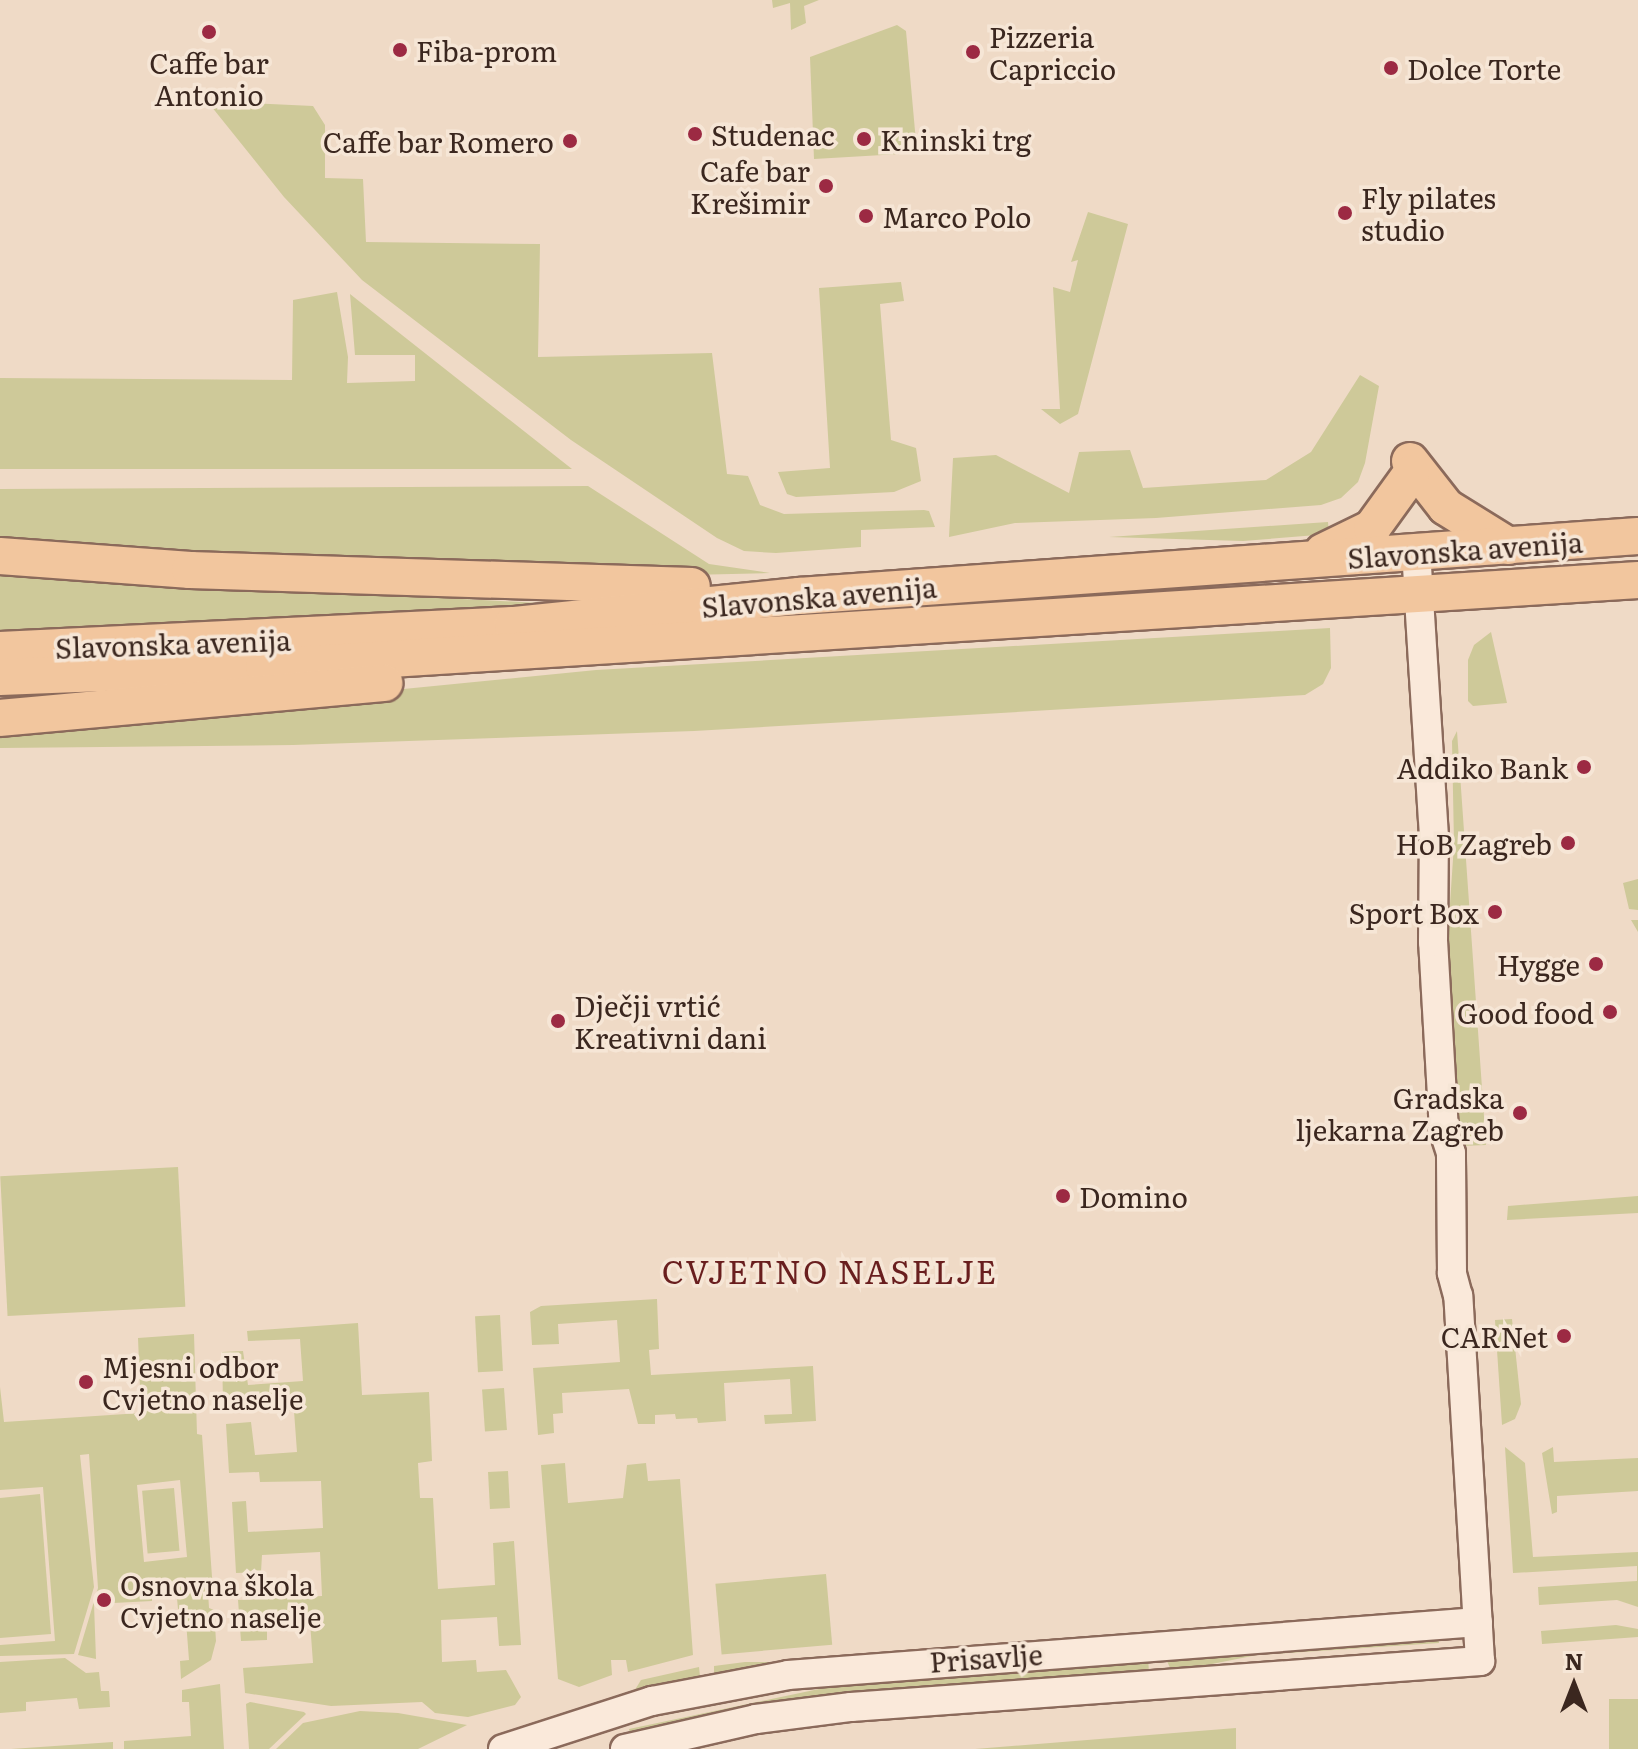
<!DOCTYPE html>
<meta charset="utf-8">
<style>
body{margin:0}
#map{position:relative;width:1638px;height:1749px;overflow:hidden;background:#efdac6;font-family:Literata,serif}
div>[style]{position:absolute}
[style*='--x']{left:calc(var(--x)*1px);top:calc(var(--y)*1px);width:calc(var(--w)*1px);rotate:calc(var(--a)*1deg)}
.green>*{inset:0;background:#cec999;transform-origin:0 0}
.roads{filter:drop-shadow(2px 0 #8b6a5b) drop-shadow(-2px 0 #8b6a5b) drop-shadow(0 2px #8b6a5b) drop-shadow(0 -2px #8b6a5b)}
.minor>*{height:28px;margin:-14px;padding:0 14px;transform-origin:14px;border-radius:14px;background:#fae9da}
.major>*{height:36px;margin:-18px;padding:0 18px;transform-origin:18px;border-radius:18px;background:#f2c69e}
.dots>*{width:22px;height:22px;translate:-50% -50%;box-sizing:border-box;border:4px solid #f6e6d6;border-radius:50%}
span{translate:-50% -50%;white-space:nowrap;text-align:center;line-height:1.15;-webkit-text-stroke:7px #f6e6d6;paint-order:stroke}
.poi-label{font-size:28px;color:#3b271f}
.left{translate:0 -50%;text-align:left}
.right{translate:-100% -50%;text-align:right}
.street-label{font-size:28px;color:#3b271f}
.quarter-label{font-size:32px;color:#691e1e;letter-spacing:2px}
.north{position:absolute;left:1534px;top:1645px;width:80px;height:80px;-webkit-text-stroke:6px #f6e6d6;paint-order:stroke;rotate:0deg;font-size:22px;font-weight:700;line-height:32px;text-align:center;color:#3b271f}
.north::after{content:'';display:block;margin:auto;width:28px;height:36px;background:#3b271f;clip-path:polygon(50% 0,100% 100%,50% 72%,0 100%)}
</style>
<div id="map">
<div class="green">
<i style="clip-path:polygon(772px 0,819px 0,804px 6px,806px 23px,791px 30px,790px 3px,773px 8px)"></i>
<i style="clip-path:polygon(897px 25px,906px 31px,917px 153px,814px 159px,810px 57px)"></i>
<i style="clip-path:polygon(207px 101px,313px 106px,325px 125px,325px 178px,363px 179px,366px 242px,540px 244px,538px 357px,712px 353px,727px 474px,748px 476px,760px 505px,784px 514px,924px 510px,929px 511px,935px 527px,861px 530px,861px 547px,776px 553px,744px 551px,717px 538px,571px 440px,362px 280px,284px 197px)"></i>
<i style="clip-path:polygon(1088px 212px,1128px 224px,1078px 414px,1060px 424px,1041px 409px,1060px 409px,1053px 287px,1070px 292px,1078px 260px,1071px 262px)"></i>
<i style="clip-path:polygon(901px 282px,904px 301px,880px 304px,891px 440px,916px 448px,921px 481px,894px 492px,796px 497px,787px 494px,778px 472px,830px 468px,819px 288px)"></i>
<i style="clip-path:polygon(337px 292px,348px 357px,347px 383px,415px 381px,415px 355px,355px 355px,350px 294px,572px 469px,0 469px,0 378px,292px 380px,293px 300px)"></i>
<i style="clip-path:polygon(1360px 375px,1379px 386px,1365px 463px,1358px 482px,1341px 498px,1321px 505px,1156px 518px,1015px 523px,949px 537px,953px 458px,996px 455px,1069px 493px,1079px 452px,1130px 450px,1143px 488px,1266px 480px,1311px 452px)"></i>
<i style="clip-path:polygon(588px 486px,709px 564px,770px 573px,603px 577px,0 542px,0 489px)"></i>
<i style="clip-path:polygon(1328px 522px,1329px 534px,1243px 541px,1109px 537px)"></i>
<i style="clip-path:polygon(0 570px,235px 587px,558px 604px,556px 611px,0 639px)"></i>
<i style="clip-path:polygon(1330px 628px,1331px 668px,1323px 684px,1305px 695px,694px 731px,293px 745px,0 748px,0 729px,596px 670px)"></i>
<i style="clip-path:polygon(1491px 632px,1507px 703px,1473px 706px,1468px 701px,1468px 660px,1474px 645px)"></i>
<i style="clip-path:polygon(1457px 731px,1486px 1145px,1461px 1146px,1448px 934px,1454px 844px,1452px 741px)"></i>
<i style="clip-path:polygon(1638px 879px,1638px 932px,1631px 920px,1638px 920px,1638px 910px,1629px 909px,1623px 883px)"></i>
<i style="left:178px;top:1167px;width:140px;height:178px;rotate:87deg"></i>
<i style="clip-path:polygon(1638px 1196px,1638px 1213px,1507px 1220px,1508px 1206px)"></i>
<i style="clip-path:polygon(657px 1299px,659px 1349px,649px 1350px,651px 1375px,813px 1366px,816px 1421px,765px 1424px,764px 1415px,792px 1414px,790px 1379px,724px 1383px,726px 1421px,698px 1423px,697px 1418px,676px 1419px,675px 1414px,655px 1415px,655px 1424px,638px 1424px,629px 1389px,562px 1393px,563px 1413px,553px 1414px,554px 1433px,538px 1435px,533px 1368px,620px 1362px,617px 1320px,558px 1324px,559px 1344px,532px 1345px,530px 1312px,541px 1306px)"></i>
<i style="left:500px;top:1315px;width:56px;height:25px;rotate:87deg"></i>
<i style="clip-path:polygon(1512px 1319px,1521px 1404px,1515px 1419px,1502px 1425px,1495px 1320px)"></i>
<i style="clip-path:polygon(358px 1323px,362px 1395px,429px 1392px,432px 1461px,418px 1463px,420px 1498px,433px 1498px,438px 1589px,495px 1585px,493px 1543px,514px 1541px,521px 1645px,499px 1646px,497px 1617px,441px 1620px,442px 1662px,476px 1660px,477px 1672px,506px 1670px,521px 1697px,515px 1705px,468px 1717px,435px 1713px,422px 1702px,331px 1706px,245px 1693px,243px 1668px,313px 1663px,310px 1622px,267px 1624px,267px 1640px,241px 1641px,238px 1600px,322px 1596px,320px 1552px,262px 1555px,261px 1572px,236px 1573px,232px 1502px,246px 1501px,248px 1532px,323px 1528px,321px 1481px,260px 1482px,259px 1472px,229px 1473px,226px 1424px,251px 1422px,255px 1455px,297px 1452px,294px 1411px,261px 1411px,260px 1401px,223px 1403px,222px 1352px,243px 1351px,248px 1385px,303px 1381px,300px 1339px,248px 1341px,247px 1331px)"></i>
<i style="clip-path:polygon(evenodd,194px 1334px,197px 1434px,202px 1435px,213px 1591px,208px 1592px,209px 1608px,214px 1610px,216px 1641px,211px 1660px,181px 1679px,180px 1661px,189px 1660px,185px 1608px,178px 1609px,176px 1588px,152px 1589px,152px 1601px,94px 1604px,96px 1659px,78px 1655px,98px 1588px,89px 1454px,80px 1455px,94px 1587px,74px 1654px,0 1656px,0 1645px,55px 1641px,43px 1487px,0 1490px,0 1387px,4px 1422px,141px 1413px,138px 1338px,194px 1334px,180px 1480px,187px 1557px,144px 1562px,137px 1485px,180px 1480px)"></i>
<i style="left:504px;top:1388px;width:42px;height:22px;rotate:86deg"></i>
<i style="clip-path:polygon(1505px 1447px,1525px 1463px,1533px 1557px,1638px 1552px,1638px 1607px,1617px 1600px,1539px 1605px,1538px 1587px,1637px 1581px,1637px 1566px,1513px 1573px)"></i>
<i style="clip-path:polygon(1553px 1447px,1554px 1462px,1638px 1458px,1638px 1491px,1557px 1496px,1557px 1512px,1552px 1514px,1542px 1453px)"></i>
<i style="clip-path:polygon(565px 1463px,568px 1503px,623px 1498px,627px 1465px,646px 1463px,648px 1481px,680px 1479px,693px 1655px,628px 1672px,626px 1660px,611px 1660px,612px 1675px,579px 1687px,558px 1679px,541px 1465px)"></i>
<i style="left:508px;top:1471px;width:37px;height:20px;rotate:87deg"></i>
<i style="left:174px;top:1488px;width:63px;height:32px;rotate:85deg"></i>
<i style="clip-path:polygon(40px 1494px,51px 1634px,0 1638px,0 1498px)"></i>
<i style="left:826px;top:1574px;width:71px;height:111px;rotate:85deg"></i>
<i style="clip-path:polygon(1616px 1625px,1638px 1629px,1638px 1637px,1542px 1644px,1541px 1631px)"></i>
<i style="clip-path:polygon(1438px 1638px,1439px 1643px,1257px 1655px,1192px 1668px,1171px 1670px,1167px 1661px,1170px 1657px)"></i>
<i style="clip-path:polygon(65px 1658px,86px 1673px,99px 1672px,101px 1691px,109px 1691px,110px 1707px,79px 1709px,77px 1698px,26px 1702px,26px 1711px,0 1713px,0 1662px)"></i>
<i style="clip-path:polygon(1148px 1658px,1149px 1672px,789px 1701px,630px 1734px,629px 1729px,876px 1677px)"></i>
<i style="clip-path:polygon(745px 1662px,787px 1662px,714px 1674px,714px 1666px)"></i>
<i style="clip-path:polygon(699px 1667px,700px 1677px,633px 1693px,641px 1680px)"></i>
<i style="clip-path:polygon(220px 1684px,224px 1749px,124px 1749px,124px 1741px,191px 1736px,189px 1702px,182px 1702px,182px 1690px)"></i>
<i style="left:1638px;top:1699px;width:50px;height:29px;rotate:90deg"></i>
<i style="clip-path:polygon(250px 1702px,304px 1712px,306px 1714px,269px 1749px,249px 1749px,246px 1704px)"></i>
<i style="clip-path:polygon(360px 1711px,398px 1713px,467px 1725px,418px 1749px,276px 1749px,303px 1723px)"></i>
<i style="clip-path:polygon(1236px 1728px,1236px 1749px,975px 1749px)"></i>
<i style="clip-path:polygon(113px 1742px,113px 1749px,11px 1749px)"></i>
</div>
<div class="roads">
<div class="minor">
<i style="--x:503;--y:1749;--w:157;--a:-17.9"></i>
<i style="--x:652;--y:1701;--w:138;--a:-10.8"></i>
<i style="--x:788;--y:1675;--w:692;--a:-4.39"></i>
<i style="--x:625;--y:1749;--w:134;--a:-12.9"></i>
<i style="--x:756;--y:1719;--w:96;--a:-7.2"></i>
<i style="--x:851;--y:1707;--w:631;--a:-4.18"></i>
<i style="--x:1480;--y:1661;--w:366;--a:-93.4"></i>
<i style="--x:1458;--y:1296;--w:24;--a:-105"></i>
<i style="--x:1452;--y:1273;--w:120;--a:-90.5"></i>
<i style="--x:1451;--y:1153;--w:23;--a:-108"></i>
<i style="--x:1444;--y:1131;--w:189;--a:-93.3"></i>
<i style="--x:1433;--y:942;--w:105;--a:-89.5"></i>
<i style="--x:1434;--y:837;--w:285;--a:-93.6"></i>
</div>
<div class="major">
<i style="--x:1410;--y:461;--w:58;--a:52"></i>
<i style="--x:1446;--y:507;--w:74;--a:31.8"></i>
<i style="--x:1323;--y:552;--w:55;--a:-26.1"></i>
<i style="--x:1372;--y:528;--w:67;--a:-54.2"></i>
<i style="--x:0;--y:556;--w:191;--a:4.2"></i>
<i style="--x:190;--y:570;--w:502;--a:1.83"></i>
<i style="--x:0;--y:650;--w:514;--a:-2.79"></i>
<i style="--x:513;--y:625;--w:287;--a:-5.8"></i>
<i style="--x:799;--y:596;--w:841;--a:-4.09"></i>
<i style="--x:0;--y:677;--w:264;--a:-2.2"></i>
<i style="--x:264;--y:667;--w:1377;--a:-3.62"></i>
<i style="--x:0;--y:718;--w:386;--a:-5.2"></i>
</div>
</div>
<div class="dots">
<i style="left:209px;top:32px;background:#9c2a43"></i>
<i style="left:400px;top:50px;background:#9c2a43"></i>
<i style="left:973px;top:52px;background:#9c2a43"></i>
<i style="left:1391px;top:68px;background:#9c2a43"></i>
<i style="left:695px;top:134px;background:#9c2a43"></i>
<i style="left:864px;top:139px;background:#9c2a43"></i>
<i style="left:570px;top:141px;background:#9c2a43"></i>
<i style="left:826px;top:186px;background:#9c2a43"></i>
<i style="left:1345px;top:213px;background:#9c2a43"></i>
<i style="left:866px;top:216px;background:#9c2a43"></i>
<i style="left:1584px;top:767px;background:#9c2a43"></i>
<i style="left:1568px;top:843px;background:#9c2a43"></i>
<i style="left:1495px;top:912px;background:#9c2a43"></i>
<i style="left:1596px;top:964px;background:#9c2a43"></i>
<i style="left:1610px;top:1012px;background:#9c2a43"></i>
<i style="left:558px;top:1021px;background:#9c2a43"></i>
<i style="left:1520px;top:1113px;background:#9c2a43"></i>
<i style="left:1063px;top:1196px;background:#9c2a43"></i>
<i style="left:1564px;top:1336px;background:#9c2a43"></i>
<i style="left:86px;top:1382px;background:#9c2a43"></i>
<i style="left:104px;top:1600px;background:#9c2a43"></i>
</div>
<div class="poi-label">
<span class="left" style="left:989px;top:52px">Pizzeria<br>Capriccio</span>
<span class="left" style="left:416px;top:50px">Fiba-prom</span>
<span style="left:209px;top:78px">Caffe bar<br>Antonio</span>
<span class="left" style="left:1407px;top:68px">Dolce Torte</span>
<span class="left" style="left:711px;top:134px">Studenac</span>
<span class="left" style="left:880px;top:139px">Kninski trg</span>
<span class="right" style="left:554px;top:141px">Caffe bar Romero</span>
<span class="right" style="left:810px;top:186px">Cafe bar<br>Krešimir</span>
<span class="left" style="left:1361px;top:213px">Fly pilates<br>studio</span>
<span class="left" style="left:882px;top:216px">Marco Polo</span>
<span class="right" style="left:1568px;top:767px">Addiko Bank</span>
<span class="right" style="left:1552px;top:843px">HoB Zagreb</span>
<span class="right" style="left:1479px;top:912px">Sport Box</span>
<span class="right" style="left:1580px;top:964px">Hygge</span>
<span class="left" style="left:574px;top:1021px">Dječji vrtić<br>Kreativni dani</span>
<span class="right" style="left:1594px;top:1012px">Good food</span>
<span class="right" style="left:1504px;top:1113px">Gradska<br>ljekarna Zagreb</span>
<span class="left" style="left:1079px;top:1196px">Domino</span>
<span class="right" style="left:1548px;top:1336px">CARNet</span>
<span class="left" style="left:102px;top:1382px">Mjesni odbor<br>Cvjetno naselje</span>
<span class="left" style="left:120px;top:1600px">Osnovna škola<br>Cvjetno naselje</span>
</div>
<div class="street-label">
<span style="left:1465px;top:549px;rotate:-4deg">Slavonska avenija</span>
<span style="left:819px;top:596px;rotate:-5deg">Slavonska avenija</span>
<span style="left:173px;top:643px;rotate:-2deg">Slavonska avenija</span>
<span style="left:986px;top:1657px;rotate:-4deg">Prisavlje</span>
</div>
<div class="quarter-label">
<span style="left:830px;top:1270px">CVJETNO NASELJE</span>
</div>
<div class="north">N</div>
</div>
